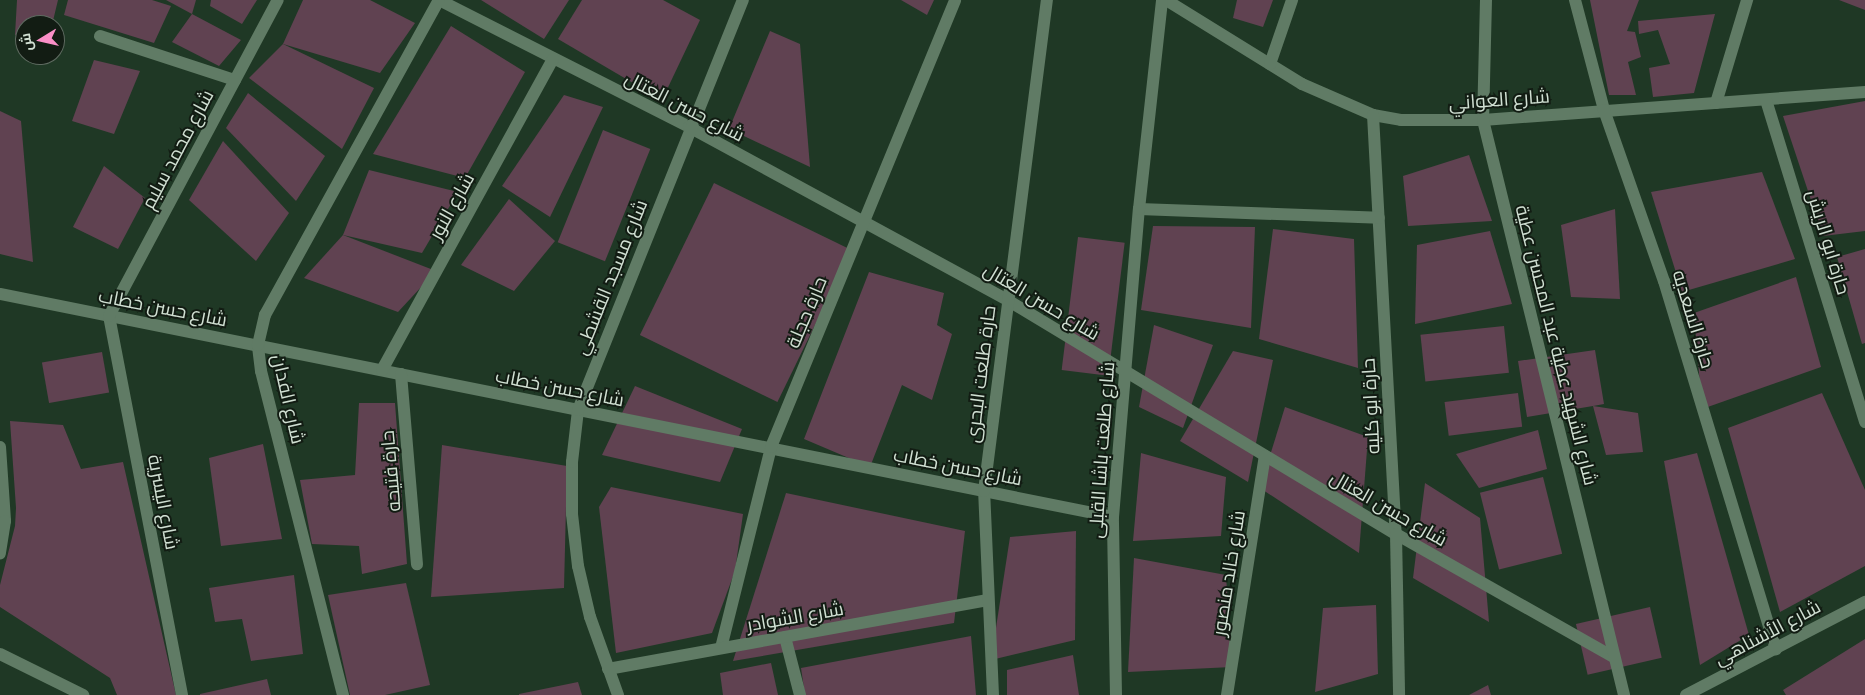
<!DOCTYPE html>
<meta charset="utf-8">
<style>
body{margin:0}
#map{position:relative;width:1865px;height:695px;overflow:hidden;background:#1f3825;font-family:"Exo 2",Cairo,sans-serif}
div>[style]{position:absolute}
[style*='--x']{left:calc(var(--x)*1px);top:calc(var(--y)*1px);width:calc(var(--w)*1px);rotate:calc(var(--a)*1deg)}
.building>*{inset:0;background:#604251;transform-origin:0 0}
.minor>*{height:12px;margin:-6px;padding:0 6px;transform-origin:6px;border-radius:6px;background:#607b65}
span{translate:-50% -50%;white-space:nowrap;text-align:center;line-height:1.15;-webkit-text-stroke:4px #121c13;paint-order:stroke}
.street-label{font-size:19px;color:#d1e0d3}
.north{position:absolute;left:15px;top:15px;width:50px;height:50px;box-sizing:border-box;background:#121c13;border:1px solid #5e6a60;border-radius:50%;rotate:261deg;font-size:14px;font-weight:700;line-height:20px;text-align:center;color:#d1e0d3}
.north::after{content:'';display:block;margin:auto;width:18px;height:22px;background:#fa8fc7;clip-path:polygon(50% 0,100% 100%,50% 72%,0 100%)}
</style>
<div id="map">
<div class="building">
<i style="clip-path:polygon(17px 0,58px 0,52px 25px,25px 25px,25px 34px,15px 35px)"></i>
<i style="clip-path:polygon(68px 0,152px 0,171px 6px,154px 43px,64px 15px)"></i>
<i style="clip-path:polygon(166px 0,196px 0,192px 14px)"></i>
<i style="clip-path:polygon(211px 0,257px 0,242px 24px,210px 6px)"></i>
<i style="clip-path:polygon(303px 0,370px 0,415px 23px,380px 73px,283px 44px)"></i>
<i style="clip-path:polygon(481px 0,569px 0,544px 39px)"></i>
<i style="clip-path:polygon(582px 0,663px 0,700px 20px,662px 100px,558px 39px)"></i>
<i style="clip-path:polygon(901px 0,934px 0,927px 15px)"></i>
<i style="clip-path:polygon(1237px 0,1273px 0,1263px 27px,1233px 18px)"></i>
<i style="clip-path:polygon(1590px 0,1639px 0,1627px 31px,1635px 32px,1641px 57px,1628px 62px,1636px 95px,1609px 95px)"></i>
<i style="clip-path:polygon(1839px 0,1865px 0,1865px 10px)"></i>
<i style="clip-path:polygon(192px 14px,241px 40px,219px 66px,172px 42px)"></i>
<i style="clip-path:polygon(1715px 14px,1694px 93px,1653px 97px,1649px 68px,1670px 64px,1658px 30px,1639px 34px,1638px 21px)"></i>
<i style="clip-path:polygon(451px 26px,525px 72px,465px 178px,373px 154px)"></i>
<i style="clip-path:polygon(770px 31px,800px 44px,810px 167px,729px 129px)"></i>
<i style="clip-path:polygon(283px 44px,374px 88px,342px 149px,249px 78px)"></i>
<i style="clip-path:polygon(94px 60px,140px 71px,114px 134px,72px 121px)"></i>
<i style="clip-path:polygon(248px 93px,325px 156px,296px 201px,226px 128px)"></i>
<i style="clip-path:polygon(564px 95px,603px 107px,550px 217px,502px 186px)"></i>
<i style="clip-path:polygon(1865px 101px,1865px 231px,1823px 236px,1783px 116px)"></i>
<i style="clip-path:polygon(0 111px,21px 121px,33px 262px,0 254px)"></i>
<i style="left:603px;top:130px;width:51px;height:121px;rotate:22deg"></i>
<i style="clip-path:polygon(223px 141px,289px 213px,256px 261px,189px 200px)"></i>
<i style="clip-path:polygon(1469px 155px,1492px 221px,1408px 226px,1403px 176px)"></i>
<i style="clip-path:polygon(104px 166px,145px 198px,118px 249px,73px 227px)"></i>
<i style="clip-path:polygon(369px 170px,458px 192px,422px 253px,343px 235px)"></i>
<i style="clip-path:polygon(1762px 172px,1795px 259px,1682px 292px,1651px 192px)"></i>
<i style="left:714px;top:183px;width:153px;height:169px;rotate:26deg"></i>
<i style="clip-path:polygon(509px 199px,555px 241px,514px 291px,461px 265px)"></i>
<i style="clip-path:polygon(1615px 209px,1620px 299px,1571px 297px,1561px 225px)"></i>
<i style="clip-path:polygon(1153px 226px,1255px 227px,1251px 328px,1141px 310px)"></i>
<i style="clip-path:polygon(1273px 229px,1354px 239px,1358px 368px,1259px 339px)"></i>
<i style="clip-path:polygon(1490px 231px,1512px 304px,1415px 324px,1417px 245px)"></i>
<i style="clip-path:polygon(343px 235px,436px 271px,398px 312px,304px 278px)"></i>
<i style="left:1078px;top:237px;width:47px;height:134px;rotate:7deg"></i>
<i style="clip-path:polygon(1865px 249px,1865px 343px,1862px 344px,1837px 257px)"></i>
<i style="clip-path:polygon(869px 272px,944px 293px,937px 325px,952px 334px,932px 400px,902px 385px,870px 467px,804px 439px)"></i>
<i style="clip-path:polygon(1796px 277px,1821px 367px,1702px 409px,1694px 313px)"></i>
<i style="clip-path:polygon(1154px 325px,1213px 345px,1183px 428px,1139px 407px)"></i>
<i style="left:1504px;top:326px;width:47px;height:84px;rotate:84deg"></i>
<i style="clip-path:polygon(1595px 350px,1604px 404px,1593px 406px,1638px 413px,1643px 452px,1606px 455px,1593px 406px,1527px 417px,1518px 361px)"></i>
<i style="clip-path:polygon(1233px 351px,1273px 360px,1248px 482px,1180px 441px)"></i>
<i style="left:102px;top:352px;width:41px;height:61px;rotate:80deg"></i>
<i style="clip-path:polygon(635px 386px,742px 429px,720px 482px,602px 455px)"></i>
<i style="left:1518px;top:393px;width:34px;height:74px;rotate:83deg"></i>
<i style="clip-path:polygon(1822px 393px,1865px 490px,1865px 566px,1780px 612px,1728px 428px)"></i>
<i style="clip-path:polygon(359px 403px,395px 403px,407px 564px,362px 574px,359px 546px,312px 544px,300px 480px,355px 475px)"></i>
<i style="clip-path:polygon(1285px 407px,1368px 437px,1359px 553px,1260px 488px)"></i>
<i style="clip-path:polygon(10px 421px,63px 425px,81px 469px,123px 462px,176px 695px,117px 695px,110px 678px,0 607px,0 585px,15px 526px,16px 508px)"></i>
<i style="clip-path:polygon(1538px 430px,1547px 469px,1479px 488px,1456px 454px)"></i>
<i style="clip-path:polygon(263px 444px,282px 539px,221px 546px,209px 458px)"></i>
<i style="clip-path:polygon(442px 445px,567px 466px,564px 588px,431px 597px)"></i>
<i style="clip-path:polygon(1141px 453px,1226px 477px,1221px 536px,1133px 541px)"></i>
<i style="clip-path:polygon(1697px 453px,1749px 635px,1700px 665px,1664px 461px)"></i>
<i style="left:1543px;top:477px;width:79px;height:65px;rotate:76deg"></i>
<i style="clip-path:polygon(1425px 483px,1480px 518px,1489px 622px,1413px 578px)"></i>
<i style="clip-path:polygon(611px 487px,743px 514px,735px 571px,712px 633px,616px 653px,599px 507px)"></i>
<i style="clip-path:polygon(786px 493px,965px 531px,954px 623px,733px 661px)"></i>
<i style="clip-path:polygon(1076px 531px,1075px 640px,991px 660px,1010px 537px)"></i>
<i style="clip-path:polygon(1134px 558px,1226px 575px,1232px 667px,1128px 672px)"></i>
<i style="clip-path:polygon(294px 575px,303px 654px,251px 661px,242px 619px,215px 622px,209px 588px)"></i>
<i style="clip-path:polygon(406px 583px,430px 685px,385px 695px,350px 695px,328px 595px)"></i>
<i style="clip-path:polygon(1376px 605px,1378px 674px,1315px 692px,1323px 608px)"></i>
<i style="left:1650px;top:607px;width:52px;height:76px;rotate:77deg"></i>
<i style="clip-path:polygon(971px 636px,976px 695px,805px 695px,801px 668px)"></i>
<i style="clip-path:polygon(1865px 639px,1865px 695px,1786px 695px,1783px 690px)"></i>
<i style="clip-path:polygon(1073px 655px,1079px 695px,1007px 695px,1007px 670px)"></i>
<i style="clip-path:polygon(771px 663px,778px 695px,723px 695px,720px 673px)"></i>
<i style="clip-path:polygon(267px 679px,271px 695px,200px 695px,200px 694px)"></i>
<i style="clip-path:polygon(578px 682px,582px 695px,519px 695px,519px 694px)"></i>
<i style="clip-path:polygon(1488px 685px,1491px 695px,1469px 695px)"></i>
</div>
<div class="minor">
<i style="--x:439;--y:0;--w:280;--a:26.9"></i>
<i style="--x:689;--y:127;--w:364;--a:28.5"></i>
<i style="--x:1009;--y:301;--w:452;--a:31.1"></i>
<i style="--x:1396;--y:534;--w:248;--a:29.5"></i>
<i style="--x:1166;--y:0;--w:160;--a:31.7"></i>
<i style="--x:1302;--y:84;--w:77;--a:23.6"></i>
<i style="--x:1373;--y:115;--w:28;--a:10"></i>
<i style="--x:1401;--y:120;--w:82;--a:0"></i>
<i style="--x:1483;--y:120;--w:383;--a:-4.2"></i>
<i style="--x:1486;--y:0;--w:120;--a:91.4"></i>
<i style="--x:1483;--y:120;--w:592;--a:76.22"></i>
<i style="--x:1575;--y:0;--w:114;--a:75.2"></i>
<i style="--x:1604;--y:110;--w:181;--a:70.7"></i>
<i style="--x:1664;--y:281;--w:385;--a:73.1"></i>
<i style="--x:100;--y:36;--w:142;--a:18.1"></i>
<i style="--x:1270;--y:64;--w:68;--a:-71"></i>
<i style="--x:1766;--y:100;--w:337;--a:72.9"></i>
<i style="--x:1716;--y:103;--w:108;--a:-73.2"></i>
<i style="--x:1373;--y:115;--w:420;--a:86.9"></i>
<i style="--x:1396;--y:534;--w:161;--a:88.9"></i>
<i style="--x:1139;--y:209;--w:240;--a:2.1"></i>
<i style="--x:0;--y:294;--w:1135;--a:11.33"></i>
<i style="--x:382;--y:370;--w:355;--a:-61.2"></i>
<i style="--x:401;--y:374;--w:191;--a:85.2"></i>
<i style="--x:0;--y:447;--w:74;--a:86.1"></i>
<i style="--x:5;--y:521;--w:33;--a:99"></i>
<i style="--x:785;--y:637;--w:60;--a:75.5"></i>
<i style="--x:721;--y:648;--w:207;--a:-76"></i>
<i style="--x:771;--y:447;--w:483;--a:-67.6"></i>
<i style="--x:0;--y:654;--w:93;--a:26.3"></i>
<i style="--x:608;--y:669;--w:386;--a:-10.3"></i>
<i style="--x:182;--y:695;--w:386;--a:-100.9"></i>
<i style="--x:109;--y:316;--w:358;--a:-61.9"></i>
<i style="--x:343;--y:695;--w:334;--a:-104.2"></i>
<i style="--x:261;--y:371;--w:26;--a:-97"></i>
<i style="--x:258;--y:345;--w:31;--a:-77"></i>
<i style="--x:265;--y:315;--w:360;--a:-61.1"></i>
<i style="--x:618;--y:695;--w:83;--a:-109.7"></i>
<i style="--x:590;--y:617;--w:52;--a:-103.2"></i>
<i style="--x:578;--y:566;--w:52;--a:-96.6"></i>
<i style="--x:572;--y:514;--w:52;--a:-90"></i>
<i style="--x:572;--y:462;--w:52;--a:-83.4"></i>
<i style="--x:578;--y:410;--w:442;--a:-68.1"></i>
<i style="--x:993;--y:695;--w:204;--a:-92.5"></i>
<i style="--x:984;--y:491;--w:495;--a:-82.7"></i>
<i style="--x:1116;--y:695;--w:178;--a:-91"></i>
<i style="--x:1113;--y:517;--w:309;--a:-85.2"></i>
<i style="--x:1139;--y:209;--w:210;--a:-83.7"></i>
<i style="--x:1227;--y:695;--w:242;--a:-81"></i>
<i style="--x:1686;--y:695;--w:202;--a:-27.5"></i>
</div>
<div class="street-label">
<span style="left:1499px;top:99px;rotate:-4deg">شارع العواني</span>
<span style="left:685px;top:106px;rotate:27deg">شارع حسن العتال</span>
<span style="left:177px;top:149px;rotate:-62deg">شارع محمد سليم</span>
<span style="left:451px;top:206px;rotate:-61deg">شارع النور</span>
<span style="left:1829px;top:242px;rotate:73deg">حارة ابو الريش</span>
<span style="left:610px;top:277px;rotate:-68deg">شارع مسجد القشطي</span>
<span style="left:1042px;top:301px;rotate:31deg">شارع حسن العتال</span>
<span style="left:163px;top:307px;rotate:11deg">شارع حسن خطاب</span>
<span style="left:806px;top:312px;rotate:-67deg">حارة حجلة</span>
<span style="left:1694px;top:319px;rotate:73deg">حارة السعديه</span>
<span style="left:1557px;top:345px;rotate:76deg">شارع الشهيد عطية عبد المحسن عطية</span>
<span style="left:980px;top:374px;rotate:-83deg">حارة طلعت البحرى</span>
<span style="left:560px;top:387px;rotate:11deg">شارع حسن خطاب</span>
<span style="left:289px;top:399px;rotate:77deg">شارع الفدان</span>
<span style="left:1370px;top:406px;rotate:-93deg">حارة ابو كليه</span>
<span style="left:1101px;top:450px;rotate:-86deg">شارع طلعت باشا القبلى</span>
<span style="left:958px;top:466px;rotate:11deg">شارع حسن خطاب</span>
<span style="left:390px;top:471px;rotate:-95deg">حارة فتيحه</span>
<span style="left:164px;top:502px;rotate:79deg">شارع اليسرية</span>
<span style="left:1389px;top:508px;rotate:30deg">شارع حسن العتال</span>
<span style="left:1228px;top:573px;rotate:-81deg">شارع خالد منصور</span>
<span style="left:795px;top:616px;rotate:-10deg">شارع الشوادر</span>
<span style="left:1767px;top:632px;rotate:-28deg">شارع الأشناهي</span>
</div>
<div class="north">ش</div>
</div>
